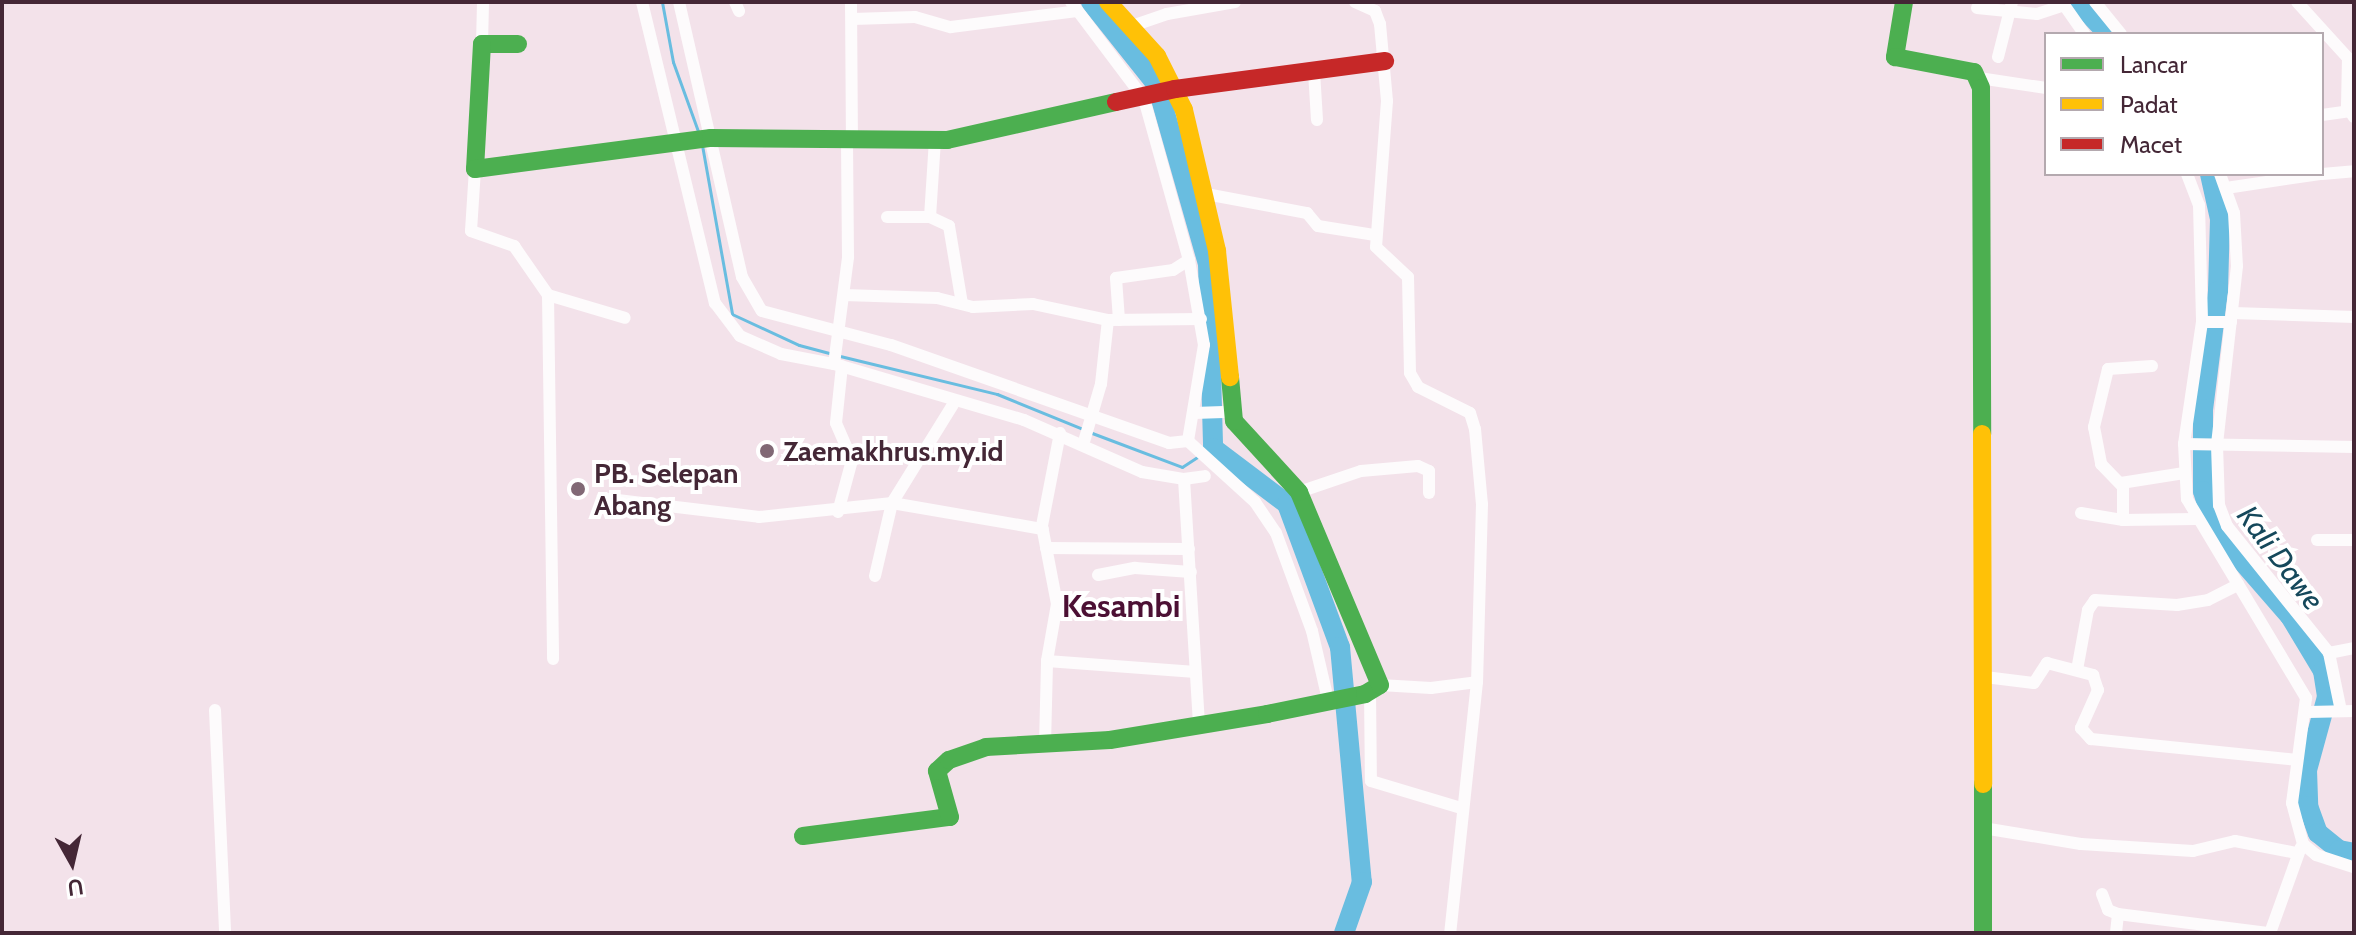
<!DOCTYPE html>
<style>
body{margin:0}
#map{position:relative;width:2356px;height:935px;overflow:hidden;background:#f3e2ea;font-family:Cabin,sans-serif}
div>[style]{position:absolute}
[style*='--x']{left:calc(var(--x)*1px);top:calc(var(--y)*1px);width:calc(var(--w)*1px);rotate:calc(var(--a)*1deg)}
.stream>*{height:3px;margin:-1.5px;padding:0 1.5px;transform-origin:1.5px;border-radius:1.5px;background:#69bde0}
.river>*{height:20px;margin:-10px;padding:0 10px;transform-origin:10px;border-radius:10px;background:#69bde0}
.street>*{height:12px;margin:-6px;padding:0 6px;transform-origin:6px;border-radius:6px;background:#fdfbfc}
.fast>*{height:18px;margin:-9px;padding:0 9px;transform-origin:9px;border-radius:9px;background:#4caf50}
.slow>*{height:18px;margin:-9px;padding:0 9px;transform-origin:9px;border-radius:9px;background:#ffc107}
.jam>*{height:18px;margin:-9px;padding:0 9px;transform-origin:9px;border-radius:9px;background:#c62828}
.dots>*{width:22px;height:22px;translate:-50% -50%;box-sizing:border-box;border:4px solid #fff;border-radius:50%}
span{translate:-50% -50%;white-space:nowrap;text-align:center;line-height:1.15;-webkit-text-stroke:8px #fff;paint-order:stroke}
.poi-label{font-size:28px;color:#442736;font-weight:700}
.left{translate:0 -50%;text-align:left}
.water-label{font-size:30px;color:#15485b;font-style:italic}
.quarter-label{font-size:32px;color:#4c1034;font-weight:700}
.frame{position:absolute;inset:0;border:4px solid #442736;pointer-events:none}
.legend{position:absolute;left:2044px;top:32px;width:280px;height:144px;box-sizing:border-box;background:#fff;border:2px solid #b4a9af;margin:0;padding:10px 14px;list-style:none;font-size:24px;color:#442736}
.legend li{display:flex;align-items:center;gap:16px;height:40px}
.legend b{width:40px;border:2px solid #b4a9af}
.north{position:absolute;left:32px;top:823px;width:80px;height:80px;-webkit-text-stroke:6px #fff;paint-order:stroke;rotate:172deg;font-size:22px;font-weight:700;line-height:32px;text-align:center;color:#442736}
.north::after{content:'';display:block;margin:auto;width:28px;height:36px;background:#442736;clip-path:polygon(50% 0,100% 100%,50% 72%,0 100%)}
</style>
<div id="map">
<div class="stream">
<i style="--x:662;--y:2;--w:61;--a:79.6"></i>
<i style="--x:673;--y:62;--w:77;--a:70.1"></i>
<i style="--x:702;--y:145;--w:172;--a:79.9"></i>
<i style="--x:732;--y:314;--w:74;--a:24.8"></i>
<i style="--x:799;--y:345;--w:35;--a:15"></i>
<i style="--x:840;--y:356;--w:162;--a:13.6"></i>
<i style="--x:997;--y:394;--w:95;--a:22.2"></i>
<i style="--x:1092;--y:433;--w:96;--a:20.7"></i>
<i style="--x:1182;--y:467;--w:20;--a:-33"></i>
</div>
<div class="river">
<i style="--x:1091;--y:2;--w:106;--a:51.5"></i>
<i style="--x:1157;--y:85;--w:186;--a:74.1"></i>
<i style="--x:1208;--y:264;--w:184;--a:88.4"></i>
<i style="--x:1213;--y:448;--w:93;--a:37.1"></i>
<i style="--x:1287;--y:504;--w:153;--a:69.7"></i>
<i style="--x:1340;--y:647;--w:236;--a:84.7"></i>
<i style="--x:1362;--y:882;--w:54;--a:109.4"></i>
<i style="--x:2078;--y:2;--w:44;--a:46.8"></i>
<i style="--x:2210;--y:174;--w:46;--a:77.5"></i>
<i style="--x:2220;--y:219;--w:72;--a:91.6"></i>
<i style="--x:2218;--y:291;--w:119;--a:97.2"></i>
<i style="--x:2203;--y:409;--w:82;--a:90"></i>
<i style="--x:2203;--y:491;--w:30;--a:73"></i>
<i style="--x:2212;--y:520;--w:30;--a:57"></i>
<i style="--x:2228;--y:545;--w:94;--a:48.9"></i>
<i style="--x:2290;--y:616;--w:64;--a:59"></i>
<i style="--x:2323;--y:671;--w:26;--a:81"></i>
<i style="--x:2327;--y:697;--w:76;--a:105.3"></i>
<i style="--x:2307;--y:770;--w:36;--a:88"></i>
<i style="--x:2308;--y:806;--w:29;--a:70"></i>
<i style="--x:2318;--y:833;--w:27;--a:39"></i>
<i style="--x:2339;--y:850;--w:15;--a:11"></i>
</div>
<div class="street">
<i style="--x:642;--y:2;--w:310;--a:76.4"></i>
<i style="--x:715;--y:303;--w:41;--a:52.9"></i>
<i style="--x:740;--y:336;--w:45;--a:23.7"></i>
<i style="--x:781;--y:354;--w:54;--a:10.7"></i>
<i style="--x:834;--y:364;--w:198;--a:16.4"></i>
<i style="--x:1024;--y:420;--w:129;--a:23.8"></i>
<i style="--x:1142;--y:472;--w:43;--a:9.5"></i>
<i style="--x:1184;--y:479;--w:247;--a:86.5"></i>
<i style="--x:679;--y:2;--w:282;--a:77.1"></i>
<i style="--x:742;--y:277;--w:39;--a:60"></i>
<i style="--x:762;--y:311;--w:133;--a:14.8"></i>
<i style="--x:891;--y:345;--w:295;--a:19.4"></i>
<i style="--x:1169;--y:443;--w:19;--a:-6"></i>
<i style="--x:735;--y:2;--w:10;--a:66"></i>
<i style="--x:851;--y:2;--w:139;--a:89.6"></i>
<i style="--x:1071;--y:2;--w:121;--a:53"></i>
<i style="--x:1144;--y:99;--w:167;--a:74.4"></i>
<i style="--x:1189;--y:260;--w:86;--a:80"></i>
<i style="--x:1204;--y:345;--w:97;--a:99.5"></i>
<i style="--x:1355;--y:2;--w:22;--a:24"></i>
<i style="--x:1375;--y:11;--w:14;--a:69"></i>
<i style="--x:1380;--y:24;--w:77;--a:84.8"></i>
<i style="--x:1387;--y:101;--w:146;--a:94.3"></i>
<i style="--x:1376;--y:247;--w:44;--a:43.2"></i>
<i style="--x:1408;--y:277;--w:96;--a:88.8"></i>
<i style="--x:1410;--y:373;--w:16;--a:60"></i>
<i style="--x:1418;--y:387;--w:58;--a:26.6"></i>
<i style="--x:1470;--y:413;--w:17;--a:73"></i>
<i style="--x:1475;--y:429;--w:75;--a:84.7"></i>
<i style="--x:1482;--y:504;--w:178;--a:91.6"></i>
<i style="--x:2062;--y:2;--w:39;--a:55"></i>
<i style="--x:2095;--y:2;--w:41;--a:50.9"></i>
<i style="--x:2297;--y:2;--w:76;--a:47.7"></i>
<i style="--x:2348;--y:58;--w:48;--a:91.2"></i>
<i style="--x:2347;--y:106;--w:13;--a:58"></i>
<i style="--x:1977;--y:8;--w:60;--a:5.7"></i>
<i style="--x:2037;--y:14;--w:28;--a:-18"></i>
<i style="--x:853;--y:19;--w:62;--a:-1.8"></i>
<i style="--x:915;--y:17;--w:37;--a:16"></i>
<i style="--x:951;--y:27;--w:127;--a:-7.2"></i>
<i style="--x:1132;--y:26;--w:37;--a:-19"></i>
<i style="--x:1167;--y:14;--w:69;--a:-10"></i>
<i style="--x:482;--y:44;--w:42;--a:-88.6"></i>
<i style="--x:1998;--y:57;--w:57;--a:-75.7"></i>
<i style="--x:1314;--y:71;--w:49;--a:86.5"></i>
<i style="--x:1979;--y:78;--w:68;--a:8.5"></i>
<i style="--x:2322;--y:115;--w:27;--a:-8"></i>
<i style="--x:475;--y:169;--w:62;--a:93.7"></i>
<i style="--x:471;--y:231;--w:46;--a:19.2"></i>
<i style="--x:514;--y:246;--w:60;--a:55.2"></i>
<i style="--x:548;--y:295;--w:80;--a:16.6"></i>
<i style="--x:2187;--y:174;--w:33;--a:69"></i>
<i style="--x:2199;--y:205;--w:117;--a:88.5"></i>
<i style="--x:2202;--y:322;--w:123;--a:98.4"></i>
<i style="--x:2184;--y:444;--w:55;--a:86.9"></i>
<i style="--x:2187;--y:499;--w:232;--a:59.1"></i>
<i style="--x:2306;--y:698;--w:106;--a:97.6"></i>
<i style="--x:2292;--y:803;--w:42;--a:75"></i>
<i style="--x:2303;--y:844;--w:17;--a:40"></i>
<i style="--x:2316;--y:855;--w:40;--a:18"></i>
<i style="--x:2220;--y:174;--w:41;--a:70.3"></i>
<i style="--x:2234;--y:213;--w:53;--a:86.8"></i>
<i style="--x:2237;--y:266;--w:180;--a:96.4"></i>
<i style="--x:2217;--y:445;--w:60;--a:88.1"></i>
<i style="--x:2219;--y:505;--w:22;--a:69"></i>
<i style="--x:2227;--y:526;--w:163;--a:51.2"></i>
<i style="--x:2329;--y:653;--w:59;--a:78.3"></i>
<i style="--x:2322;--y:174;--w:32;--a:-5"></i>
<i style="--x:2226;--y:188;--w:95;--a:-8.5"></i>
<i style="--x:1206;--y:194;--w:103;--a:10.7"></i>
<i style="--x:1307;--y:213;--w:17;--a:50"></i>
<i style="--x:1318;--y:226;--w:58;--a:9"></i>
<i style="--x:887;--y:217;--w:43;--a:0"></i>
<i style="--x:930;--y:217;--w:21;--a:25"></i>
<i style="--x:949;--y:226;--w:79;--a:80.5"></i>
<i style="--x:930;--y:217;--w:77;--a:-86.3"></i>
<i style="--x:548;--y:295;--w:364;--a:89.2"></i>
<i style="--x:844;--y:295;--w:93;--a:1.8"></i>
<i style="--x:937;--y:298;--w:37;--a:14"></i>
<i style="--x:973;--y:307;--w:60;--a:-2.9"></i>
<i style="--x:1033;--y:304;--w:77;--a:12"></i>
<i style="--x:1108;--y:320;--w:93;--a:-0.6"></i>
<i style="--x:2233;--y:313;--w:121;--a:1.9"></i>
<i style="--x:1119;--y:320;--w:42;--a:-94.1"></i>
<i style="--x:1116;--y:278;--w:58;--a:-8"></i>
<i style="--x:1173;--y:270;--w:19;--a:-32"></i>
<i style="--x:2202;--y:322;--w:29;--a:0"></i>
<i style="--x:834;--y:364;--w:108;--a:-82.5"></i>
<i style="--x:848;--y:257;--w:116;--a:-90.5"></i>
<i style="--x:2152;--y:366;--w:44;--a:176.1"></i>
<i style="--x:2108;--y:369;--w:60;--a:103.6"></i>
<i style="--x:2094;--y:427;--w:38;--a:79"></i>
<i style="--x:2101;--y:464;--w:32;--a:46"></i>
<i style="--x:2123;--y:487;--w:33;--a:90"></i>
<i style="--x:2123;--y:520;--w:72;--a:-0.8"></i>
<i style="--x:1194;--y:413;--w:37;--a:-2"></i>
<i style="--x:1060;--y:433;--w:95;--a:101"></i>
<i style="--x:1042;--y:526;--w:79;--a:79.1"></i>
<i style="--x:1057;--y:604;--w:58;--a:100"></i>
<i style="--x:1047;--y:661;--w:149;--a:4.2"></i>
<i style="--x:1188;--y:441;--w:91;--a:42.3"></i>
<i style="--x:1255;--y:502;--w:37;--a:56"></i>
<i style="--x:1276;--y:533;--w:104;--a:69.8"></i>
<i style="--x:1312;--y:631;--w:71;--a:76.9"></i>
<i style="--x:2184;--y:444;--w:170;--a:1"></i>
<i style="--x:1083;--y:445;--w:64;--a:-73.6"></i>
<i style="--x:1101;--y:384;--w:64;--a:-83.8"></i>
<i style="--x:1184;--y:479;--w:21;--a:-8"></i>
<i style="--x:2121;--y:483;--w:64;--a:-9"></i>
<i style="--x:1299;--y:492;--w:65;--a:-18.7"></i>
<i style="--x:1361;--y:471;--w:57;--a:-5"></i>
<i style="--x:1418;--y:466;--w:12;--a:24"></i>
<i style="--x:1429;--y:471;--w:22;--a:90"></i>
<i style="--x:609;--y:499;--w:151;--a:6.8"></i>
<i style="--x:759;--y:517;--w:134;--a:-6"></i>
<i style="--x:892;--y:503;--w:153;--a:9.8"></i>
<i style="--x:838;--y:512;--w:54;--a:-74.9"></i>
<i style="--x:852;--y:460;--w:40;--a:-113.4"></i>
<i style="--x:836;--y:423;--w:57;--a:-84"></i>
<i style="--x:2081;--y:513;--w:43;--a:9.5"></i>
<i style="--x:2317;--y:540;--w:37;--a:0"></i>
<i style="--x:1046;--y:548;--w:143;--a:0.4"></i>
<i style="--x:1098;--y:575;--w:38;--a:-11"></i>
<i style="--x:1135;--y:568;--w:56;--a:4.1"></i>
<i style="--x:875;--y:576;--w:75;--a:-76.9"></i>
<i style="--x:892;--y:503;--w:118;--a:-58.2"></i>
<i style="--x:2329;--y:653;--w:25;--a:-11"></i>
<i style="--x:2077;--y:670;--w:61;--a:-79.6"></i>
<i style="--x:2088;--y:610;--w:12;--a:-55"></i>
<i style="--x:2095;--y:600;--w:82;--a:3.5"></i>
<i style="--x:2177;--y:605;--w:31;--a:-9"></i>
<i style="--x:2208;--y:600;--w:34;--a:-27"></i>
<i style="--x:1985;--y:677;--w:49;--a:7"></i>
<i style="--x:2034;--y:683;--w:24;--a:-57"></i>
<i style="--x:2047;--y:663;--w:48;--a:14.6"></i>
<i style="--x:2093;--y:675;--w:16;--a:72"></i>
<i style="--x:2098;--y:690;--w:42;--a:114.1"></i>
<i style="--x:2081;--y:728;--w:15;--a:48"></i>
<i style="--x:2091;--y:739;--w:207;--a:5.8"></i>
<i style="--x:1380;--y:685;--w:51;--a:3.4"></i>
<i style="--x:1431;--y:688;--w:46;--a:-7.4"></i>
<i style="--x:1477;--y:682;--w:252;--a:96.1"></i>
<i style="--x:1370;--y:692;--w:89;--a:89.4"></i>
<i style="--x:1371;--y:781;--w:94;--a:16.7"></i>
<i style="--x:215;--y:710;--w:223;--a:87.4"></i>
<i style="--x:2308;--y:712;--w:46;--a:-1.2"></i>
<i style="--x:1045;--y:745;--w:84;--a:-88.6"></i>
<i style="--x:1983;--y:828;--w:99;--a:9.3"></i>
<i style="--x:2081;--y:844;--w:112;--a:3.6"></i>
<i style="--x:2193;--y:851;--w:43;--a:-13.4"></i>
<i style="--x:2235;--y:841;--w:63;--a:11"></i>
<i style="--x:2102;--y:894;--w:17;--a:69"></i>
<i style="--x:2108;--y:910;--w:11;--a:22"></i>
<i style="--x:2118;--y:914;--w:151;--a:7.2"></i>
<i style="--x:2116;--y:933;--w:19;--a:-84"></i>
<i style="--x:2270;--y:933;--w:91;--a:-70.2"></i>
</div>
<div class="fast">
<i style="--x:1904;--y:2;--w:56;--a:99.3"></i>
<i style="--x:1895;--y:57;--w:80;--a:10.8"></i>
<i style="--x:1974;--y:72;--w:17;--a:66"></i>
<i style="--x:1981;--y:88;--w:346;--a:89.8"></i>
<i style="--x:518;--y:44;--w:36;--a:180"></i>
<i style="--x:482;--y:44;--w:125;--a:93.2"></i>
<i style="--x:475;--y:169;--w:238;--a:-7.5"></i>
<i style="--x:711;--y:138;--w:236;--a:0.5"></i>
<i style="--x:947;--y:140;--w:173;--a:-12.7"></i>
<i style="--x:1983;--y:784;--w:149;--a:90"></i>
<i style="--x:803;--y:836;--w:148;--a:-7.4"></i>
<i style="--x:950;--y:817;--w:48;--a:-105.8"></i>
<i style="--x:937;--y:771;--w:16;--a:-43"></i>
<i style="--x:949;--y:760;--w:39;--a:-19"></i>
<i style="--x:986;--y:747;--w:124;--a:-3.2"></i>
<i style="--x:1110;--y:740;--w:159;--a:-9.4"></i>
<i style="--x:1267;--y:714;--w:100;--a:-11.5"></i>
<i style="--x:1365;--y:694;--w:17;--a:-31"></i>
<i style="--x:1380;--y:685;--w:209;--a:-112.8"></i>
<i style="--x:1299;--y:492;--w:96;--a:-132.5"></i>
<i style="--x:1234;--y:421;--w:44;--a:-95.2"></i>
</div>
<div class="slow">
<i style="--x:1108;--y:2;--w:73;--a:47.8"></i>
<i style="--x:1157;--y:56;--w:60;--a:63.4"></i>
<i style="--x:1184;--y:110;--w:145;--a:76.8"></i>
<i style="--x:1217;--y:251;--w:127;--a:84.1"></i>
<i style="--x:1982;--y:434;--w:350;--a:89.8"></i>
</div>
<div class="jam">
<i style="--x:1116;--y:102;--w:60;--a:-12.4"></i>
<i style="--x:1175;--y:89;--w:212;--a:-7.6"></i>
</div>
<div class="dots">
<i style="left:767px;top:451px;background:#816875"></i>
<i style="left:578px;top:489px;background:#816875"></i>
</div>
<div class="poi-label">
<span class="left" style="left:783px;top:451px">Zaemakhrus.my.id</span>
<span class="left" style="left:594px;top:489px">PB. Selepan<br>Abang</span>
</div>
<div class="water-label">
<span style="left:2280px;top:558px;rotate:53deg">Kali Dawe</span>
</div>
<div class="quarter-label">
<span style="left:1121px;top:606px">Kesambi</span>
</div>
<div class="frame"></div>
<ul class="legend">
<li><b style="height:10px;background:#4caf50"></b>Lancar</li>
<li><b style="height:10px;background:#ffc107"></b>Padat</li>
<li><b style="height:10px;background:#c62828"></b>Macet</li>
</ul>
<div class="north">U</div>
</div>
